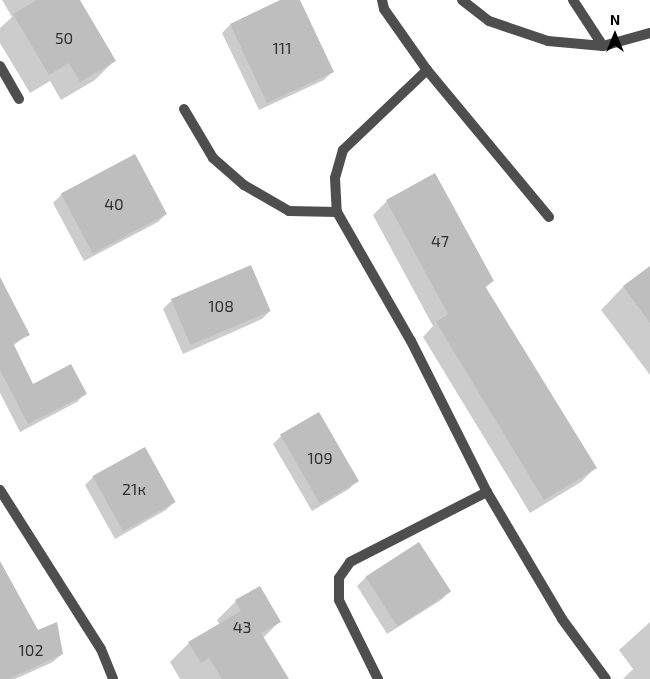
<!DOCTYPE html>
<meta charset="utf-8">
<style>
body{margin:0}
#map{position:relative;width:650px;height:679px;overflow:hidden;background:#fff;font-family:"Exo 2",sans-serif}
div>[style]{position:absolute}
[style*='--x']{left:calc(var(--x)*1px);top:calc(var(--y)*1px);width:calc(var(--w)*1px);rotate:calc(var(--a)*1deg)}
.shadow>*{inset:0;background:#0003}
.building>*{inset:0;background:#bebebe;transform-origin:0 0}
.lane>*{height:10px;margin:-5px;padding:0 5px;transform-origin:5px;border-radius:5px;background:#4e4e4e}
span{translate:-50% -50%;white-space:nowrap;text-align:center;line-height:1.15;-webkit-text-stroke:4px #fff;paint-order:stroke}
.number-label{font-size:16px;color:#303030}
.number-label span{-webkit-text-stroke-width:0}
.north{position:absolute;left:590px;top:10px;width:50px;height:50px;-webkit-text-stroke:4px #fff;paint-order:stroke;rotate:0deg;font-size:14px;font-weight:700;line-height:20px;text-align:center;color:#000}
.north::after{content:'';display:block;margin:auto;width:18px;height:22px;background:#000;clip-path:polygon(50% 0,100% 100%,50% 72%,0 100%)}
</style>
<div id="map">
<div class="shadow">
<i style="clip-path:polygon(2px 0,78px 0,114px 61px,95px 80px,61px 100px,50px 81px,30px 93px,0 43px,0 28px,12px 17px)"></i>
<i style="clip-path:polygon(283px 0,298px 0,332px 72px,324px 80px,259px 110px,222px 33px,230px 25px)"></i>
<i style="clip-path:polygon(135px 156px,166px 214px,158px 222px,84px 261px,53px 203px,61px 195px)"></i>
<i style="clip-path:polygon(387px 201px,493px 281px,485px 288px,595px 468px,581px 482px,530px 513px,423px 337px,433px 326px,373px 215px)"></i>
<i style="clip-path:polygon(250px 266px,270px 311px,262px 319px,183px 354px,163px 309px,171px 301px)"></i>
<i style="clip-path:polygon(650px 267px,650px 375px,601px 310px,623px 287px)"></i>
<i style="clip-path:polygon(0 279px,28px 334px,13px 346px,33px 385px,85px 394px,77px 402px,20px 432px,0 393px)"></i>
<i style="clip-path:polygon(281px 436px,357px 480px,349px 489px,312px 511px,273px 444px)"></i>
<i style="clip-path:polygon(93px 477px,174px 502px,166px 510px,115px 539px,85px 485px)"></i>
<i style="clip-path:polygon(419px 544px,449px 592px,441px 600px,387px 634px,357px 586px,365px 578px)"></i>
<i style="clip-path:polygon(0 563px,37px 631px,62px 654px,53px 662px,15px 679px,0 679px)"></i>
<i style="clip-path:polygon(236px 601px,279px 622px,263px 638px,287px 679px,180px 679px,170px 662px,189px 643px,220px 625px,217px 620px)"></i>
<i style="clip-path:polygon(650px 622px,650px 679px,623px 679px,633px 669px,619px 650px)"></i>
</div>
<div class="building">
<i style="clip-path:polygon(37px 0,80px 0,116px 61px,80px 82px,69px 63px,49px 75px,13px 14px)"></i>
<i style="clip-path:polygon(280px 0,300px 0,334px 72px,267px 103px,230px 24px)"></i>
<i style="left:135px;top:154px;width:68px;height:84px;rotate:62deg"></i>
<i style="clip-path:polygon(435px 173px,494px 281px,485px 286px,597px 468px,544px 500px,436px 322px,448px 314px,386px 200px)"></i>
<i style="left:251px;top:265px;width:50px;height:87px;rotate:67deg"></i>
<i style="clip-path:polygon(650px 266px,650px 323px,623px 286px)"></i>
<i style="clip-path:polygon(0 277px,30px 335px,13px 343px,33px 384px,71px 364px,87px 394px,28px 424px,0 370px)"></i>
<i style="left:319px;top:412px;width:80px;height:45px;rotate:60deg"></i>
<i style="left:145px;top:447px;width:63px;height:60px;rotate:61deg"></i>
<i style="left:419px;top:542px;width:59px;height:64px;rotate:57deg"></i>
<i style="clip-path:polygon(0 561px,38px 630px,57px 622px,63px 654px,8px 679px,0 679px)"></i>
<i style="clip-path:polygon(260px 586px,281px 622px,261px 633px,289px 679px,222px 679px,209px 658px,201px 663px,188px 642px,241px 611px,235px 600px)"></i>
</div>
<div class="lane">
<i style="--x:382;--y:0;--w:9;--a:77"></i>
<i style="--x:384;--y:9;--w:75;--a:54.8"></i>
<i style="--x:462;--y:0;--w:34;--a:38"></i>
<i style="--x:489;--y:21;--w:62;--a:18.7"></i>
<i style="--x:548;--y:41;--w:55;--a:5.2"></i>
<i style="--x:603;--y:46;--w:49;--a:-15.5"></i>
<i style="--x:573;--y:0;--w:55;--a:56.9"></i>
<i style="--x:0;--y:66;--w:38;--a:60"></i>
<i style="--x:184;--y:109;--w:57;--a:59.4"></i>
<i style="--x:213;--y:158;--w:41;--a:41.1"></i>
<i style="--x:244;--y:185;--w:52;--a:30"></i>
<i style="--x:289;--y:211;--w:48;--a:1.2"></i>
<i style="--x:549;--y:217;--w:191;--a:-129.7"></i>
<i style="--x:427;--y:70;--w:116;--a:136.4"></i>
<i style="--x:343;--y:150;--w:29;--a:106"></i>
<i style="--x:335;--y:178;--w:34;--a:87"></i>
<i style="--x:337;--y:212;--w:149;--a:60.2"></i>
<i style="--x:411;--y:341;--w:169;--a:63.3"></i>
<i style="--x:487;--y:492;--w:147;--a:59.4"></i>
<i style="--x:562;--y:619;--w:74;--a:53.7"></i>
<i style="--x:0;--y:490;--w:188;--a:57.6"></i>
<i style="--x:101;--y:649;--w:32;--a:68"></i>
<i style="--x:378;--y:679;--w:88;--a:-116.3"></i>
<i style="--x:339;--y:600;--w:22;--a:-90"></i>
<i style="--x:339;--y:578;--w:19;--a:-55"></i>
<i style="--x:350;--y:562;--w:154;--a:-27.1"></i>
</div>
<div class="number-label">
<span style="left:64px;top:38px">50</span>
<span style="left:282px;top:48px">111</span>
<span style="left:114px;top:204px">40</span>
<span style="left:440px;top:241px">47</span>
<span style="left:221px;top:306px">108</span>
<span style="left:320px;top:458px">109</span>
<span style="left:134px;top:489px">21к</span>
<span style="left:242px;top:627px">43</span>
<span style="left:31px;top:650px">102</span>
</div>
<div class="north">N</div>
</div>
